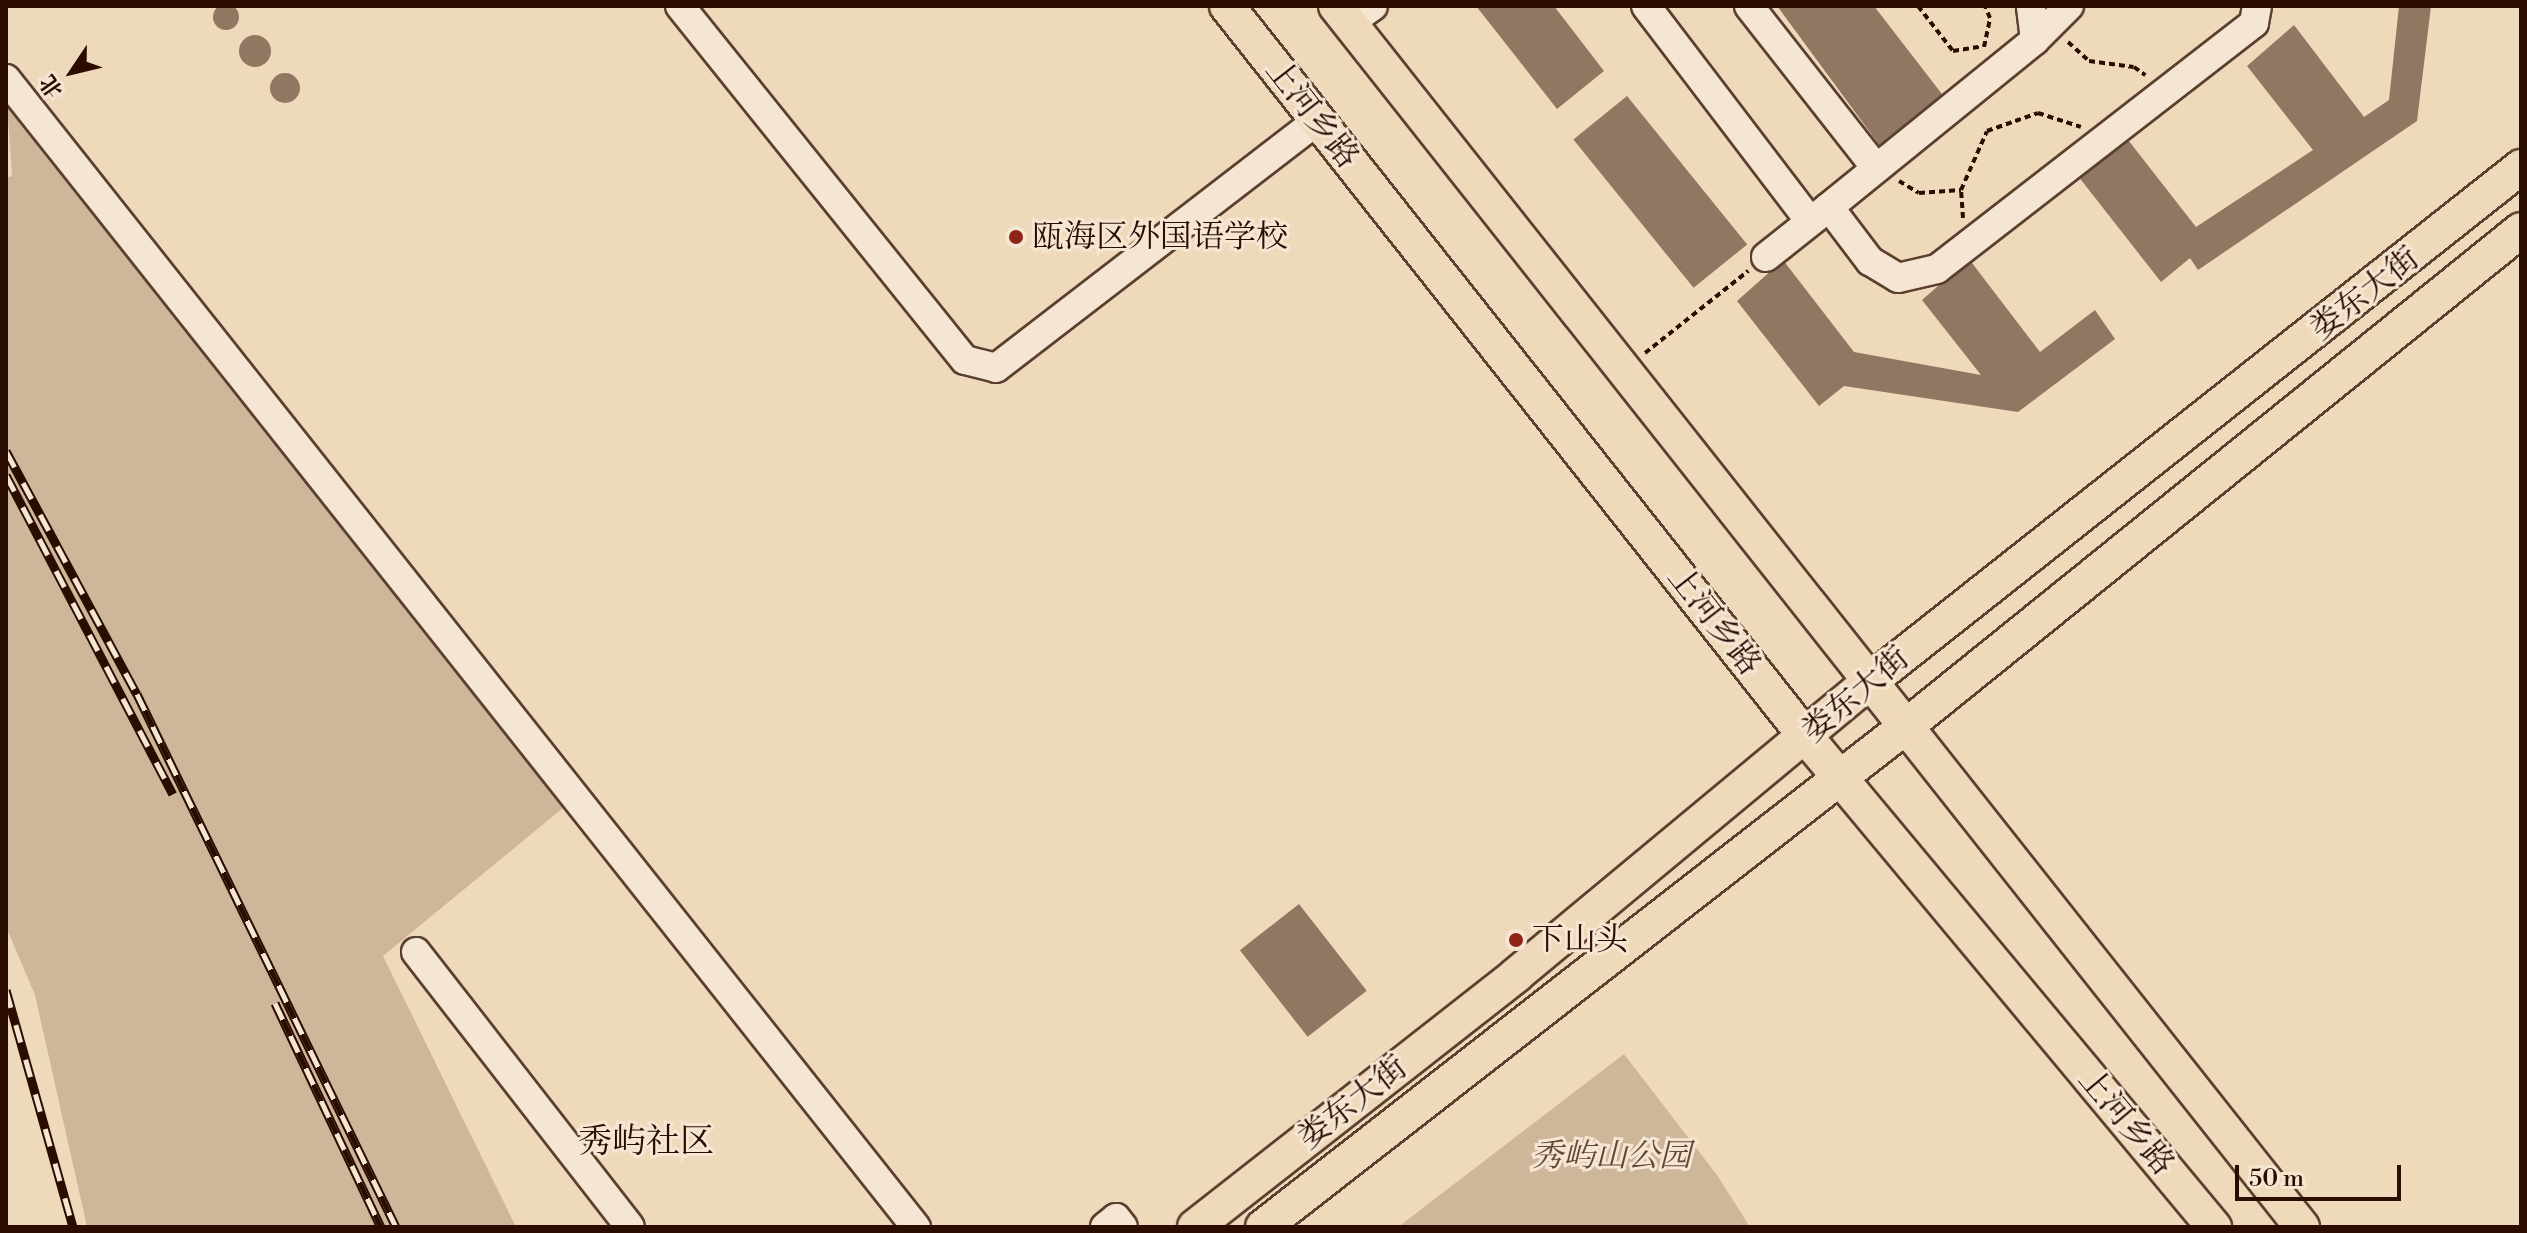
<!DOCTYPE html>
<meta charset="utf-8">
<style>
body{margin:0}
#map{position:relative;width:2527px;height:1233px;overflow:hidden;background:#efd9bb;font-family:"Libre Bodoni","Noto Serif SC",serif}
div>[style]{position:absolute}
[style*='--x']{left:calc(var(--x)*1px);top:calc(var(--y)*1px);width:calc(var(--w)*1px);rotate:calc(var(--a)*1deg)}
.green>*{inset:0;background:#ceb69b}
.building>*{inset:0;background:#907762;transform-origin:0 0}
.round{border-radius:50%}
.path>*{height:4px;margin-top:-2px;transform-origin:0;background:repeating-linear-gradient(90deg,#2a0c01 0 6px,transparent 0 10px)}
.roads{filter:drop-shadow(2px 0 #5b3f30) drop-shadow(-2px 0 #5b3f30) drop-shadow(0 2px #5b3f30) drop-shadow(0 -2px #5b3f30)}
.minor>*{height:28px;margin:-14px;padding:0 14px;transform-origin:14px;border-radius:14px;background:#f5e6d3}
.major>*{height:34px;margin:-17px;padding:0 17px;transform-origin:17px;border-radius:17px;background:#efd9bb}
.rail>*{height:9px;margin-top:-4.5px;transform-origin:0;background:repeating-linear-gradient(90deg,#f5e6d3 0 18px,#2a0c01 0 36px);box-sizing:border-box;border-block:2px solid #2a0c01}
.dots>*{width:22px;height:22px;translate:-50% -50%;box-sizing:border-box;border:4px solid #f5e6d3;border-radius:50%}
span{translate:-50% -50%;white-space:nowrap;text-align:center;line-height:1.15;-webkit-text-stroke:6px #f5e6d3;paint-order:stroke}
.street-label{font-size:32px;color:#2a0c01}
.poi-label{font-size:32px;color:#2a0c01}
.left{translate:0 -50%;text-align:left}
.park-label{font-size:32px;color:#634837;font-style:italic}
.neighbourhood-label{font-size:34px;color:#2a0c01}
.frame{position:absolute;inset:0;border:8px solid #2a0c01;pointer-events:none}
.north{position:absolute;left:32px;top:32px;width:80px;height:80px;-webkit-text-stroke:6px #f5e6d3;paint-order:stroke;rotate:235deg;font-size:22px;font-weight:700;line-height:32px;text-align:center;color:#2a0c01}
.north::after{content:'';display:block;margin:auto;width:28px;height:36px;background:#2a0c01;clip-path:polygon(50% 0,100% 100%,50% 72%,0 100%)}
.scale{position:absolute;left:2235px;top:1165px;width:166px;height:36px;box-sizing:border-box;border:4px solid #2a0c01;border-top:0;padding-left:10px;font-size:24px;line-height:28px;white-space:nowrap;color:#2a0c01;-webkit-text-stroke:6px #f5e6d3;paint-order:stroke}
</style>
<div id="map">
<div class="green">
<i style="clip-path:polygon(6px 90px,569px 803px,383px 956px,516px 1227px,87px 1227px,35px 995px,6px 927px,6px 178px,12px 176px)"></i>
<i style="clip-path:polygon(1624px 1054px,1717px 1175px,1750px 1227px,1398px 1227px)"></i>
</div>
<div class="building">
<i class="round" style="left:213px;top:4px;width:26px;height:26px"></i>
<i style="clip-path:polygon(1476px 6px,1554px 6px,1604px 71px,1557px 109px)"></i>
<i style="clip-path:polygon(1777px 6px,1874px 6px,1945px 98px,1883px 150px)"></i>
<i style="clip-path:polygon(2399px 6px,2431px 6px,2417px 121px,2198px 270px,2190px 258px,2161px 282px,2078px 176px,2125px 136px,2196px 227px,2313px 150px,2247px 66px,2294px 25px,2364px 117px,2389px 100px)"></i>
<i class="round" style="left:239px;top:35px;width:32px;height:32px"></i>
<i class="round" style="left:270px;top:73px;width:30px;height:30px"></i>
<i style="left:1627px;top:96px;width:191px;height:69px;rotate:51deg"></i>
<i style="clip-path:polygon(1969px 259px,2040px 352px,2095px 310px,2115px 339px,2018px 412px,1844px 386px,1819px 406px,1737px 301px,1783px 260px,1854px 352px,1981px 375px,1922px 300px)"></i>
<i style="left:1299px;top:904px;width:110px;height:75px;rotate:52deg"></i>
</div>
<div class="path">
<i style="--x:1918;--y:6;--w:57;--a:52.1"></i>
<i style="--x:1953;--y:51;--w:30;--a:-9"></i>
<i style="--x:2068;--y:42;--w:28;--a:42"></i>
<i style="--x:2089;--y:61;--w:45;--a:7.6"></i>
<i style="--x:2134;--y:67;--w:14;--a:36"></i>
<i style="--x:1984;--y:47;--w:30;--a:-78"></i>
<i style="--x:1990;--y:18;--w:13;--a:-113"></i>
<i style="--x:1899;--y:181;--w:23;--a:31"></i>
<i style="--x:1919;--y:193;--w:42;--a:-4.1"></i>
<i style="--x:1963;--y:218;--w:28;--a:-94"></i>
<i style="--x:1961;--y:190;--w:64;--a:-66.2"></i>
<i style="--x:1987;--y:131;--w:54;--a:-19.4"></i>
<i style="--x:2038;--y:113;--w:45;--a:18"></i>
<i style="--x:1645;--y:353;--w:132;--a:-38.5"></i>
</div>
<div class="roads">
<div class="minor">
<i style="--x:680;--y:6;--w:454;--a:51.2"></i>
<i style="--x:965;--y:360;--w:32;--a:14"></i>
<i style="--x:996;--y:368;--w:405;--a:-37.6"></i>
<i style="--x:1646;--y:6;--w:270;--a:52.7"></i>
<i style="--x:1749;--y:6;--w:206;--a:51.9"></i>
<i style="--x:1349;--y:23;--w:29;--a:-35"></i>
<i style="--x:2035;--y:40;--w:48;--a:-45"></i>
<i style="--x:6;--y:79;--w:1465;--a:51.6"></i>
<i style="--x:1829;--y:207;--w:265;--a:-39"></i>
<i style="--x:2035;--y:40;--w:34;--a:-97"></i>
<i style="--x:1766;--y:257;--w:80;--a:-38.4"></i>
<i style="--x:1829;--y:207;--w:68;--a:52.8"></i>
<i style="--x:1870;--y:261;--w:33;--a:31"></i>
<i style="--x:1898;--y:278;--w:40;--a:-13"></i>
<i style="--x:1937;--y:269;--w:401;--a:-37.8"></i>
<i style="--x:2254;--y:23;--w:17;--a:-80"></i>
<i style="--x:416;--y:952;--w:348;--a:52.1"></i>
<i style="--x:1105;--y:1227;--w:14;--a:-39"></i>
<i style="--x:1116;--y:1218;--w:11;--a:52"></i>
</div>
<div class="major">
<i style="--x:1227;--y:6;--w:933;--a:51.62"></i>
<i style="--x:1806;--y:737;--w:638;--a:50.22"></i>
<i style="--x:1336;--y:6;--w:1557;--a:51.65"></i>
<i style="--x:1195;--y:1227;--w:408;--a:-38.1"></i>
<i style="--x:1516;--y:975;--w:464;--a:-39.7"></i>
<i style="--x:1873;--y:679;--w:826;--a:-38.31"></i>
<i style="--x:1263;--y:1227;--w:819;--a:-37.91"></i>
<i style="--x:1909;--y:724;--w:786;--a:-38.91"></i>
</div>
</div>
<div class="rail">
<i style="--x:6;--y:451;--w:276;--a:61.7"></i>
<i style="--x:137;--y:694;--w:593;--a:64.08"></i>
<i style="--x:6;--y:475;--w:360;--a:62.4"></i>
<i style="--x:6;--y:990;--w:246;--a:74.2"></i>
<i style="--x:275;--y:1003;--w:248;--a:64.7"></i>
</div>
<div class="dots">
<i style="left:1016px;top:237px;background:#8f2418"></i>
<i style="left:1516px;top:940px;background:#8f2418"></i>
</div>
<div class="street-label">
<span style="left:1312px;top:114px;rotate:52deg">上河乡路</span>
<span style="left:2365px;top:294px;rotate:-38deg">娄东大街</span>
<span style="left:1714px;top:621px;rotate:52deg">上河乡路</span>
<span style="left:1856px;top:695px;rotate:-40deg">娄东大街</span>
<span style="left:1353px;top:1103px;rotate:-38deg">娄东大街</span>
<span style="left:2126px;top:1122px;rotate:50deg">上河乡路</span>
</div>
<div class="poi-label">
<span class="left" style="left:1032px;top:237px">瓯海区外国语学校</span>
<span class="left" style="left:1532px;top:940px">下山头</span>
</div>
<div class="park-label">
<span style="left:1611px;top:1156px">秀屿山公园</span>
</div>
<div class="neighbourhood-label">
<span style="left:646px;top:1143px">秀屿社区</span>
</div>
<div class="frame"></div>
<div class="north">北</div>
<div class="scale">50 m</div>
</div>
